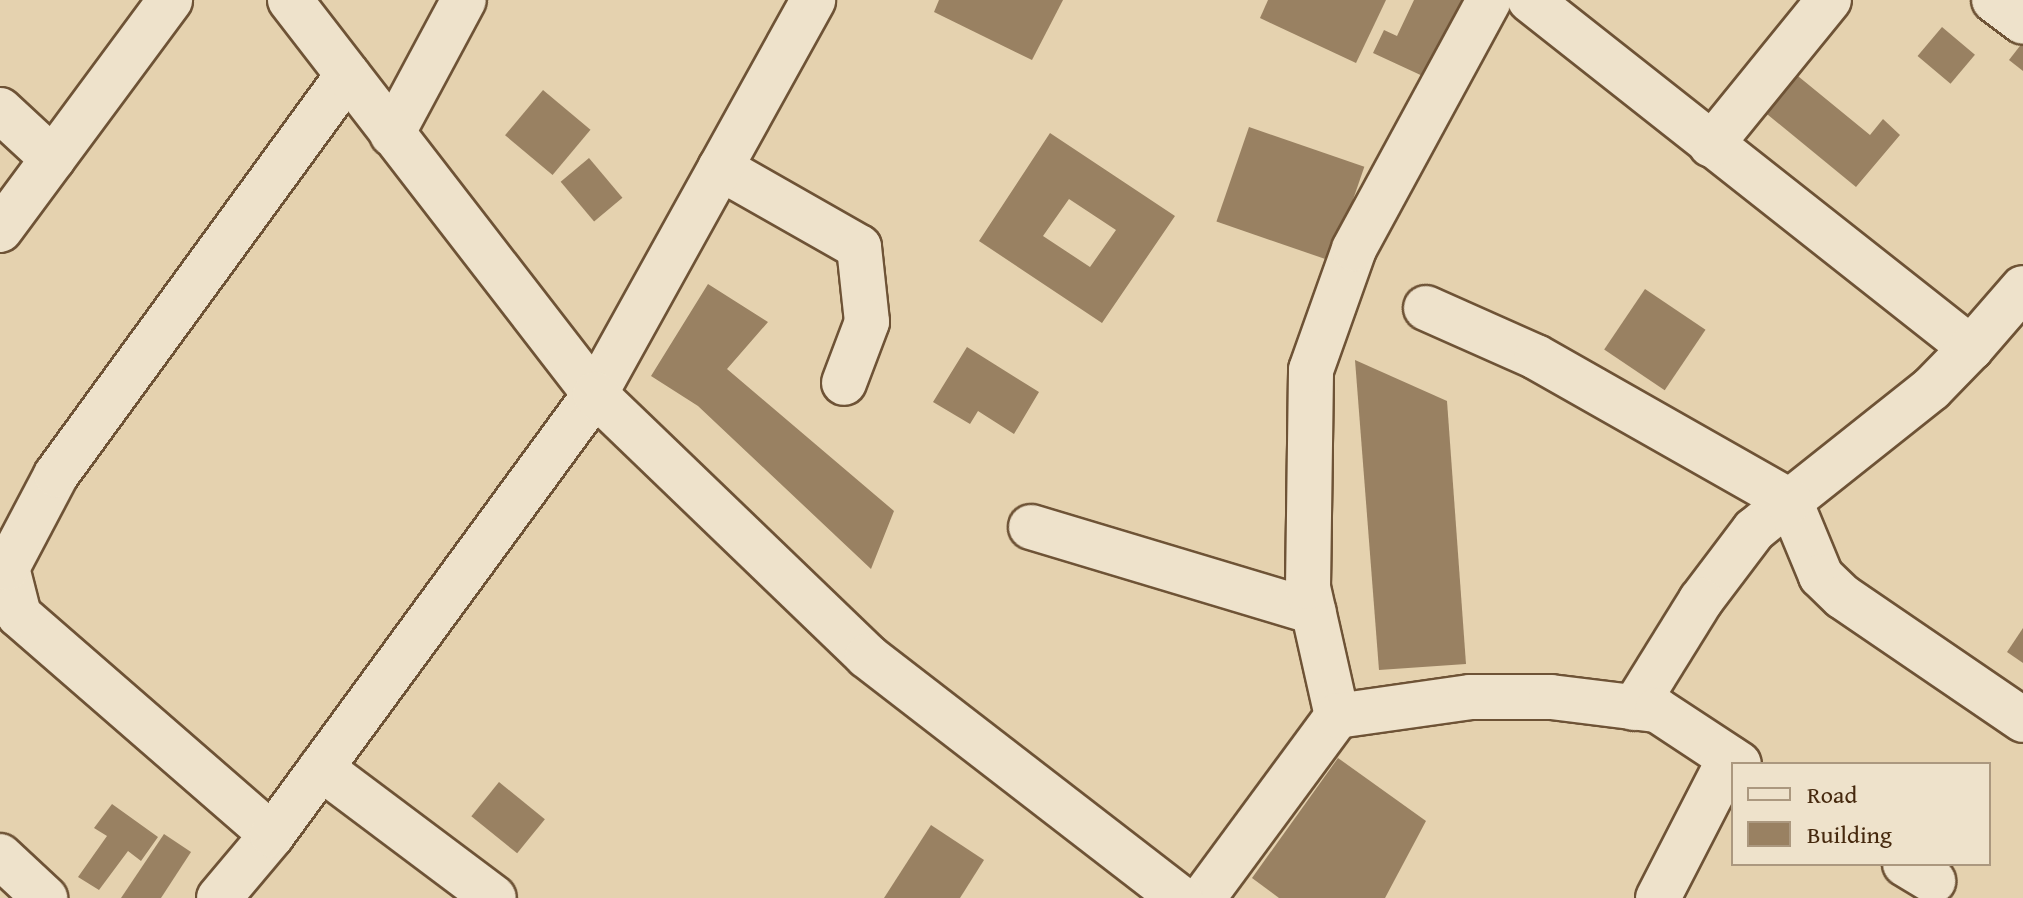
<!DOCTYPE html>
<style>
body{margin:0}
#map{position:relative;width:2023px;height:898px;overflow:hidden;background:#e5d2af;font-family:"Gentium Book Plus",serif}
div>[style]{position:absolute}
[style*='--x']{left:calc(var(--x)*1px);top:calc(var(--y)*1px);width:calc(var(--w)*1px);rotate:calc(var(--a)*1deg)}
.building>*{inset:0;background:#998162;transform-origin:0 0}
.roads{filter:drop-shadow(2px 0 #6e5336) drop-shadow(-2px 0 #6e5336) drop-shadow(0 2px #6e5336) drop-shadow(0 -2px #6e5336)}
.minor>*{height:44px;margin:-22px;padding:0 22px;transform-origin:22px;border-radius:22px;background:#eee2cb}
.tertiary>*{height:44px;margin:-22px;padding:0 22px;transform-origin:22px;border-radius:22px;background:#eee2cb}
span{translate:-50% -50%;white-space:nowrap;text-align:center;line-height:1.15;-webkit-text-stroke:8px #eee2cb;paint-order:stroke}
.legend{position:absolute;left:1731px;top:762px;width:260px;height:104px;box-sizing:border-box;background:#eee2cb;border:2px solid #ab987f;margin:0;padding:10px 14px;list-style:none;font-size:24px;color:#46290e}
.legend li{display:flex;align-items:center;gap:16px;height:40px}
.legend b{width:40px;border:2px solid #ab987f}
</style>
<div id="map">
<div class="building">
<i style="clip-path:polygon(939px 0,1063px 0,1032px 60px,934px 12px)"></i>
<i style="clip-path:polygon(1268px 0,1386px 0,1356px 63px,1260px 18px)"></i>
<i style="clip-path:polygon(1414px 0,1464px 0,1427px 78px,1373px 53px,1384px 30px,1397px 36px)"></i>
<i style="left:1942px;top:27px;width:43px;height:38px;rotate:40deg"></i>
<i style="clip-path:polygon(2023px 42px,2023px 71px,2009px 60px)"></i>
<i style="clip-path:polygon(1793px 72px,1870px 135px,1883px 119px,1900px 135px,1856px 187px,1762px 110px)"></i>
<i style="left:543px;top:90px;width:62px;height:59px;rotate:40deg"></i>
<i style="left:1249px;top:127px;width:122px;height:100px;rotate:19deg"></i>
<i style="clip-path:polygon(evenodd,1050px 133px,1175px 216px,1102px 323px,979px 241px,1050px 133px,1069px 199px,1116px 230px,1090px 267px,1043px 236px,1069px 199px)"></i>
<i style="left:589px;top:158px;width:52px;height:37px;rotate:50deg"></i>
<i style="clip-path:polygon(708px 284px,768px 322px,727px 369px,894px 511px,871px 569px,698px 406px,651px 376px)"></i>
<i style="left:1645px;top:289px;width:73px;height:73px;rotate:34deg"></i>
<i style="clip-path:polygon(967px 347px,1039px 392px,1014px 434px,978px 411px,970px 424px,933px 402px)"></i>
<i style="clip-path:polygon(1355px 360px,1447px 401px,1466px 664px,1379px 670px)"></i>
<i style="clip-path:polygon(2023px 628px,2023px 663px,2007px 652px)"></i>
<i style="clip-path:polygon(1338px 758px,1426px 821px,1385px 898px,1279px 898px,1252px 878px)"></i>
<i style="left:499px;top:782px;width:59px;height:44px;rotate:39deg"></i>
<i style="clip-path:polygon(112px 804px,158px 837px,141px 861px,128px 851px,99px 890px,78px 877px,107px 836px,94px 828px)"></i>
<i style="clip-path:polygon(931px 825px,984px 860px,960px 898px,884px 898px)"></i>
<i style="clip-path:polygon(164px 834px,191px 852px,161px 898px,121px 898px)"></i>
</div>
<div class="roads">
<div class="minor">
<i style="--x:1530;--y:0;--w:562;--a:38.28"></i>
<i style="--x:1971;--y:348;--w:57;--a:134.3"></i>
<i style="--x:1931;--y:389;--w:180;--a:141.5"></i>
<i style="--x:1790;--y:501;--w:81;--a:67.5"></i>
<i style="--x:1821;--y:576;--w:30;--a:44"></i>
<i style="--x:1843;--y:597;--w:218;--a:34.3"></i>
<i style="--x:1994;--y:0;--w:36;--a:37"></i>
<i style="--x:0;--y:110;--w:72;--a:42.8"></i>
<i style="--x:392;--y:134;--w:152;--a:-61.8"></i>
<i style="--x:1711;--y:145;--w:187;--a:-50.9"></i>
<i style="--x:720;--y:168;--w:160;--a:29.6"></i>
<i style="--x:859;--y:247;--w:75;--a:83.9"></i>
<i style="--x:867;--y:322;--w:65;--a:110.7"></i>
<i style="--x:0;--y:230;--w:286;--a:-53.5"></i>
<i style="--x:1426;--y:308;--w:120;--a:24"></i>
<i style="--x:1536;--y:357;--w:292;--a:29.6"></i>
<i style="--x:1790;--y:501;--w:46;--a:141.1"></i>
<i style="--x:1754;--y:530;--w:88;--a:127.1"></i>
<i style="--x:1701;--y:600;--w:127;--a:121.8"></i>
<i style="--x:1971;--y:348;--w:79;--a:-49.1"></i>
<i style="--x:1031;--y:527;--w:295;--a:16.7"></i>
<i style="--x:1337;--y:716;--w:132;--a:-102.7"></i>
<i style="--x:1308;--y:587;--w:217;--a:-89.2"></i>
<i style="--x:1311;--y:370;--w:128;--a:-70.4"></i>
<i style="--x:1354;--y:249;--w:283;--a:-61.5"></i>
<i style="--x:321;--y:768;--w:216;--a:36.9"></i>
<i style="--x:272;--y:835;--w:335;--a:-139"></i>
<i style="--x:19;--y:615;--w:49;--a:-104.3"></i>
<i style="--x:7;--y:568;--w:105;--a:-62.2"></i>
<i style="--x:56;--y:475;--w:495;--a:-53.9"></i>
<i style="--x:0;--y:856;--w:62;--a:43"></i>
<i style="--x:1905;--y:864;--w:33;--a:31"></i>
<i style="--x:219;--y:898;--w:82;--a:-49.9"></i>
<i style="--x:272;--y:835;--w:547;--a:-53.78"></i>
<i style="--x:595;--y:394;--w:450;--a:-61"></i>
<i style="--x:1203;--y:898;--w:226;--a:-53.6"></i>
<i style="--x:1337;--y:716;--w:134;--a:-8.1"></i>
<i style="--x:1470;--y:697;--w:81;--a:0"></i>
<i style="--x:1551;--y:697;--w:107;--a:7"></i>
<i style="--x:1657;--y:710;--w:98;--a:33.4"></i>
<i style="--x:1658;--y:898;--w:157;--a:-62.8"></i>
</div>
<div class="tertiary">
<i style="--x:290;--y:0;--w:498;--a:52.3"></i>
<i style="--x:595;--y:394;--w:378;--a:43.9"></i>
<i style="--x:867;--y:656;--w:396;--a:37.7"></i>
</div>
</div>
<ul class="legend">
<li><b style="height:10px;background:#eee2cb"></b>Road</li>
<li><b style="height:22px;background:#998162"></b>Building</li>
</ul>
</div>
